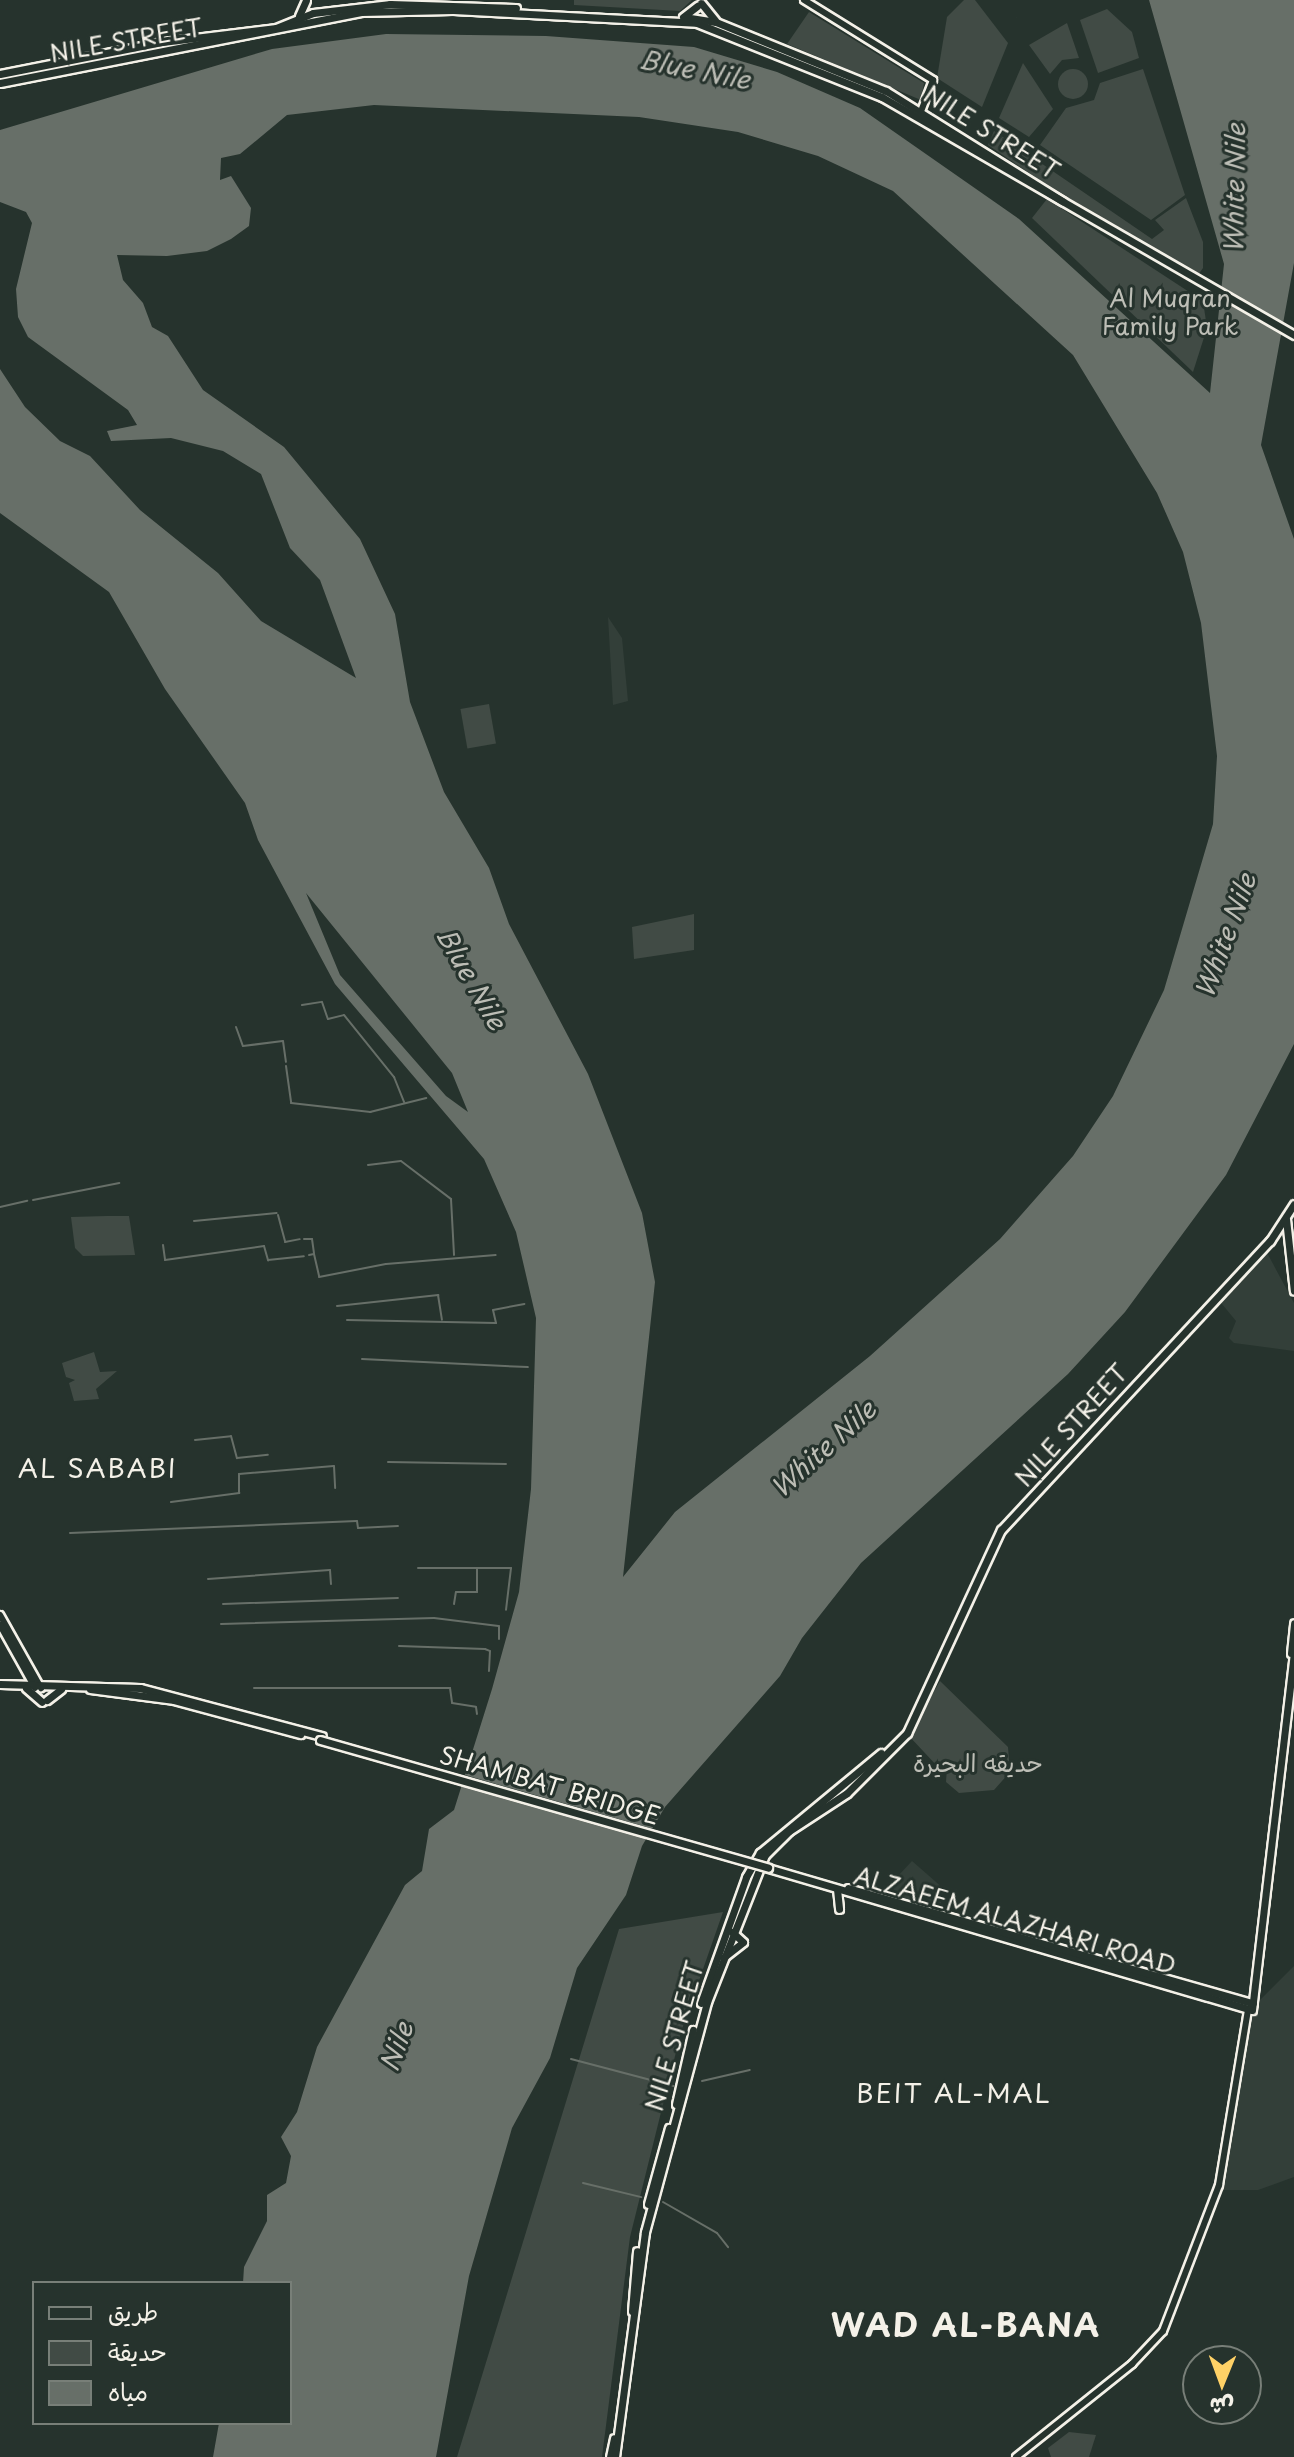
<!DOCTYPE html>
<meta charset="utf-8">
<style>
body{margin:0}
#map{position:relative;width:1294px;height:2457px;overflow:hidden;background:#26332d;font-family:"Playpen Sans","Playpen Sans Arabic",sans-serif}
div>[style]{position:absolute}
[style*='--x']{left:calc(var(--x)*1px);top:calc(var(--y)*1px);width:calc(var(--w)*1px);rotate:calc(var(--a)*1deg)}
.built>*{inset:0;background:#333f39}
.green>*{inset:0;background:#414b45;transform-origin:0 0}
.round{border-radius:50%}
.water>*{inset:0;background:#676f68}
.pier>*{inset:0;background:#26332d;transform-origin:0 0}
.stream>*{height:2px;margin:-1px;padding:0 1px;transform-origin:1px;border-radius:1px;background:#676f68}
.roads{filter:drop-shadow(2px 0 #f4f1e8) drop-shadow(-2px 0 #f4f1e8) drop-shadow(0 2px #f4f1e8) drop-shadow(0 -2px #f4f1e8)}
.secondary>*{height:6px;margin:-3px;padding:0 3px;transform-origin:3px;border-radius:3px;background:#26332d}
.primary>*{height:7px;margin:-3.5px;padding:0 3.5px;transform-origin:3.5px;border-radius:3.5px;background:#26332d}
.bridges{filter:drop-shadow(2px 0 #f4f1e8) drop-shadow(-2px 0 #f4f1e8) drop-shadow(0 2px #f4f1e8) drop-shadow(0 -2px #f4f1e8)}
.primary-bridge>*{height:7px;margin:-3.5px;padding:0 3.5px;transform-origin:3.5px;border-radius:3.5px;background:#26332d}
span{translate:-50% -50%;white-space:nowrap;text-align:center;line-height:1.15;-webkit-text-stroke:6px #26332d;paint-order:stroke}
.street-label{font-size:24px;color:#f4f1e8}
.park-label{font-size:24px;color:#bebfb7}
.water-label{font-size:26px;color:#bcbdb5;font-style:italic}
.neighbourhood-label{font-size:26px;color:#f4f1e8;letter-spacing:2px}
.district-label{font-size:32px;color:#f4f1e8;font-weight:700;letter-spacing:2px}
.legend{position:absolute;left:32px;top:2281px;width:260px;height:144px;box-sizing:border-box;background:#26332d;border:2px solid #787f78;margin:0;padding:10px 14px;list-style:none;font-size:24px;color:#f4f1e8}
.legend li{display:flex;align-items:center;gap:16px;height:40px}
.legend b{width:40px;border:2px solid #787f78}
.north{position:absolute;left:1182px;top:2345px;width:80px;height:80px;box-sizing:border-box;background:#26332d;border:2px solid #787f78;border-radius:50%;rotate:181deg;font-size:22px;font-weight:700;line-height:32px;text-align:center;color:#f4f1e8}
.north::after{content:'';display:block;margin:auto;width:28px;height:36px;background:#ffd166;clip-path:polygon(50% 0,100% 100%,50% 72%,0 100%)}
</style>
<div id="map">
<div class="built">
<i style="clip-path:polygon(608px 617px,622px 638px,628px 701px,613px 705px)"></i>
<i style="clip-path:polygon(1265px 1249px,1294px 1303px,1294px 1351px,1234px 1343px,1229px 1338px,1236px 1321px,1217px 1298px)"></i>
<i style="clip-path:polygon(912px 1861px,944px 1889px,939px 1911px,882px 1893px)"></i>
<i style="clip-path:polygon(1294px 1966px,1294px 2177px,1258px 2190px,1224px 2190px,1250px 2010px)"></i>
</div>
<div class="green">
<i style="clip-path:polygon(574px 0,692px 0,680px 11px,574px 5px)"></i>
<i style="clip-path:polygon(964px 0,975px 0,1008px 43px,982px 107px,937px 78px,947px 17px)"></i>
<i style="clip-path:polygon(1107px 9px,1132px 32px,1139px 58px,1098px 73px,1080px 20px)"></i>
<i style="clip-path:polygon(809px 12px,924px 83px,921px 100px,787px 44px)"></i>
<i style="clip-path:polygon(1067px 23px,1079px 58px,1062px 60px,1050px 74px,1029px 45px)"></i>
<i style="clip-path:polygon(1023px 63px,1053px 109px,1029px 137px,999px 118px)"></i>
<i style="clip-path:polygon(1143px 69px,1185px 195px,1151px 220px,1040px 145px,1066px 108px,1094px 100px,1100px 83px)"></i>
<i class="round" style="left:1058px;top:69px;width:30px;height:30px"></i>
<i style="clip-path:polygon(994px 131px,1152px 239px,1164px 230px,1155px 220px,1186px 198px,1203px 242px,1203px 268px,1198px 275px,1079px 207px,988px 145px)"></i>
<i style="clip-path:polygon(1047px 199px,1203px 301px,1207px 328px,1193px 372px,1032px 218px)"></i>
<i style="left:489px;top:704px;width:40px;height:29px;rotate:80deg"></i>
<i style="clip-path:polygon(694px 914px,694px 950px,634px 959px,632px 927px)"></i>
<i style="clip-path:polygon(107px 1216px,129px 1216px,135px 1255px,83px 1256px,75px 1248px,71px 1217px)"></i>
<i style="clip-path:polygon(94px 1352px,100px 1372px,117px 1371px,96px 1389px,99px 1399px,74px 1401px,69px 1383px,75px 1380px,66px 1377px,62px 1363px)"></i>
<i style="clip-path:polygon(940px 1681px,1008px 1747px,1010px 1772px,994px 1790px,959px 1793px,946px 1782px,947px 1767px,938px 1767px,909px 1736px)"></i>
<i style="clip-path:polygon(723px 1912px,681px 2032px,630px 2237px,602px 2457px,457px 2457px,619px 1929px)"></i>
<i style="clip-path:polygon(1069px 2432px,1096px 2435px,1089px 2457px,1051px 2457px,1048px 2448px)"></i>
</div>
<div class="water">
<i style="clip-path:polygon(evenodd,1149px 0,1294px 0,1294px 263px,1261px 445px,1294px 539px,1294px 1044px,1226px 1175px,1125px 1312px,1068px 1374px,861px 1563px,802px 1638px,780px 1676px,665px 1807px,642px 1846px,626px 1895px,577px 1968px,550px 2058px,512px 2128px,469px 2276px,436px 2457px,213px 2457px,219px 2423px,290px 2423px,290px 2283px,243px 2283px,244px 2267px,267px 2221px,267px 2195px,286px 2183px,291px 2156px,281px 2137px,297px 2112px,317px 2047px,405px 1885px,422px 1871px,429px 1829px,454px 1810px,492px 1689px,519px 1592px,531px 1489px,536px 1318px,516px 1232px,484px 1159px,335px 984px,258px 840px,245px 803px,165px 689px,109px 592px,0 513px,0 369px,25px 407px,60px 441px,90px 456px,140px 510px,218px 573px,261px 621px,356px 678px,320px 580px,290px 548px,261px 474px,223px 451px,171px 438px,111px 441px,107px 431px,137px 425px,128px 410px,28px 337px,18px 317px,16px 289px,32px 223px,26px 212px,0 202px,0 130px,272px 49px,386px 34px,546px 36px,694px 47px,777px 72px,860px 108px,1019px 219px,1210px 393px,1224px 264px,1149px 0,374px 105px,639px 117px,738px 132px,818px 156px,893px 191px,1073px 355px,1157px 493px,1183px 552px,1201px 623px,1217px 756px,1213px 824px,1164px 990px,1113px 1096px,1073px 1156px,1000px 1239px,870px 1356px,675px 1512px,623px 1577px,655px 1282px,642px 1213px,588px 1074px,509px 924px,489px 868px,444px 792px,410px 702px,395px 614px,360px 539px,284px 447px,203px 390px,168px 336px,152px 327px,143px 303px,123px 280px,117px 255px,167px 256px,207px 251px,231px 239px,249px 226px,251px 208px,231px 176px,220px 180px,221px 158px,240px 154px,287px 115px,374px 105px,1149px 0,306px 893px,452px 1073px,468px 1112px,446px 1096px,340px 975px,306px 893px)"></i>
</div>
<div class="pier">
<i style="left:458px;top:1773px;width:207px;height:10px;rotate:16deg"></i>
</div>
<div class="stream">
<i style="--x:302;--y:1005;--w:20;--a:-9"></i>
<i style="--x:322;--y:1002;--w:18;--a:71"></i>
<i style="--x:328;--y:1019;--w:16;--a:-14"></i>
<i style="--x:344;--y:1015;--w:80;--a:51.1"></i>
<i style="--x:394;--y:1077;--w:27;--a:68"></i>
<i style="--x:236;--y:1027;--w:20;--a:70"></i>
<i style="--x:243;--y:1046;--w:40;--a:-7.1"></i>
<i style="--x:283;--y:1041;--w:21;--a:82"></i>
<i style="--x:286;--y:1066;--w:37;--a:82"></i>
<i style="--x:291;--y:1103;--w:80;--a:6.5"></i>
<i style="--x:370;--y:1112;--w:58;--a:-14"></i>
<i style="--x:368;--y:1165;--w:33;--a:-7"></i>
<i style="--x:401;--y:1161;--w:63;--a:37.2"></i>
<i style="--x:451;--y:1199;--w:56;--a:86.9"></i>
<i style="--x:33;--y:1200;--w:88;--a:-11.2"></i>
<i style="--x:0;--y:1207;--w:28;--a:-13"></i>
<i style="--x:278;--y:1215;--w:28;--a:75"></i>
<i style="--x:285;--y:1242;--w:15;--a:-11"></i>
<i style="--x:194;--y:1221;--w:83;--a:-5.5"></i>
<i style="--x:304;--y:1239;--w:8;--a:0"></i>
<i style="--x:312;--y:1239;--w:14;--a:82"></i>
<i style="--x:163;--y:1245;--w:15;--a:82"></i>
<i style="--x:165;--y:1260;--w:100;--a:-8"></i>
<i style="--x:264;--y:1246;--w:15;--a:74"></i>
<i style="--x:268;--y:1260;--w:36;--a:-6"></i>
<i style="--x:309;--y:1255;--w:5;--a:-11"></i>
<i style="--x:314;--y:1254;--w:23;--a:77"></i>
<i style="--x:319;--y:1277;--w:68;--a:-11"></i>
<i style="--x:386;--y:1264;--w:110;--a:-4.7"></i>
<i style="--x:337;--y:1306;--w:102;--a:-6.2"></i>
<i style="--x:438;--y:1295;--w:25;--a:81"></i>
<i style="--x:347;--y:1320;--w:149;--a:1.2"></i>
<i style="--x:496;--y:1323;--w:13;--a:-103"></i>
<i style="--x:493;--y:1310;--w:32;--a:-11"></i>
<i style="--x:362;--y:1359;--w:166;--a:2.8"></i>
<i style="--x:195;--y:1440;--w:36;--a:-6"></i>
<i style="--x:231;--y:1436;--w:23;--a:75"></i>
<i style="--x:237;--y:1458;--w:31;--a:-6"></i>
<i style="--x:388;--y:1462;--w:118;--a:1"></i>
<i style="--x:171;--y:1502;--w:69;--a:-7.5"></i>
<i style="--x:239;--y:1493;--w:19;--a:-90"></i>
<i style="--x:239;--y:1474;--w:95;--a:-4.8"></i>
<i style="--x:334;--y:1466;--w:22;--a:87"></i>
<i style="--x:70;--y:1533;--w:287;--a:-2.4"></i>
<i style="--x:357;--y:1521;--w:7;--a:82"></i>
<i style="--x:358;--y:1528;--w:40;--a:-2.9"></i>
<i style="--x:418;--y:1568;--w:93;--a:0"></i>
<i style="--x:511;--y:1568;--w:42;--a:96.8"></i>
<i style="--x:208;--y:1579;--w:122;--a:-4.2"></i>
<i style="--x:330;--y:1570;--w:14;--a:86"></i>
<i style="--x:223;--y:1604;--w:175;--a:-2"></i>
<i style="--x:454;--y:1604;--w:12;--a:-81"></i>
<i style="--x:456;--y:1592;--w:21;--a:0"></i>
<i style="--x:477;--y:1592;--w:23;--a:-90"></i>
<i style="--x:221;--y:1624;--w:213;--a:-1.6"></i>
<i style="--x:434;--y:1618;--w:65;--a:7"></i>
<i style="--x:499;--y:1626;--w:13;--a:90"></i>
<i style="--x:399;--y:1646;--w:86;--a:2"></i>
<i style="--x:485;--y:1649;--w:5;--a:22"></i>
<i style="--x:490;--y:1651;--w:20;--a:93"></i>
<i style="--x:254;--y:1688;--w:196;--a:0"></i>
<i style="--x:450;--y:1688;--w:15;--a:82"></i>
<i style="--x:452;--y:1703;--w:24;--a:9"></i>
<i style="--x:476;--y:1707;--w:7;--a:82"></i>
<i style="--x:571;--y:2059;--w:106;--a:14.8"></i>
<i style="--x:702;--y:2081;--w:49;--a:-12.9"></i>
<i style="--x:583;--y:2183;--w:60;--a:13.6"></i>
<i style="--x:663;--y:2202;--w:62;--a:29.9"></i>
<i style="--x:717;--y:2233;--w:18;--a:52"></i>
</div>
<div class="roads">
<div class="secondary">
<i style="--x:804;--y:0;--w:152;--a:31.8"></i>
<i style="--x:933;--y:80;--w:33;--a:111"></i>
<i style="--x:0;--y:1615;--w:84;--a:60.7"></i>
<i style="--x:0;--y:1625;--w:72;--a:60.9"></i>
<i style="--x:1016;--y:2457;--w:149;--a:-38.7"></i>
<i style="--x:1132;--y:2364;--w:45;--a:-46.8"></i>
<i style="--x:1163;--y:2331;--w:156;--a:-69"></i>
<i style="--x:1219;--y:2185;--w:178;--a:-80.6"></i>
</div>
<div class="primary">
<i style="--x:701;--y:3;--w:22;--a:51"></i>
<i style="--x:299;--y:16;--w:17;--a:-66"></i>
<i style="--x:683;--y:17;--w:18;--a:-38"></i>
<i style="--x:684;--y:17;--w:32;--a:9"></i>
<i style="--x:716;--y:22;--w:183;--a:22.1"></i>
<i style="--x:886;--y:91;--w:208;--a:32"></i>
<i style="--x:0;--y:74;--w:165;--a:-11.2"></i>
<i style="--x:162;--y:42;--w:115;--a:-7"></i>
<i style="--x:276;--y:28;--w:40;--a:-22"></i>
<i style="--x:313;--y:13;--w:78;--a:-6.7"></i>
<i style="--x:390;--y:4;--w:126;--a:1.8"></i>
<i style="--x:0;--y:83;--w:368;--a:-11.1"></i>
<i style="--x:361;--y:12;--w:91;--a:-1.3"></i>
<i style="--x:452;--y:10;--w:245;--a:3"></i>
<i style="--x:697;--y:23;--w:199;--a:21.8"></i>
<i style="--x:882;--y:97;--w:476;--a:30"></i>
<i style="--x:1286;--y:1219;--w:72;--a:83.7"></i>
<i style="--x:1291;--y:1653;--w:30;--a:-84"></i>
<i style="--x:0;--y:1684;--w:140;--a:1.6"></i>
<i style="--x:140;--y:1688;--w:188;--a:14.8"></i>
<i style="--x:26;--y:1688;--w:21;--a:41"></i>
<i style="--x:90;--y:1689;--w:85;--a:7.5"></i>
<i style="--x:174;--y:1700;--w:131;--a:15.1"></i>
<i style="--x:47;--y:1700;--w:18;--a:-38"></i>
<i style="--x:768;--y:1868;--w:504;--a:16.35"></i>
<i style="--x:1252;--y:2010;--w:362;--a:-83.3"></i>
<i style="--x:848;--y:1888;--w:421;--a:15.9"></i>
<i style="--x:837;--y:1889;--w:20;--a:84"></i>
<i style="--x:724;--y:1957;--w:24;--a:-38"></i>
<i style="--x:743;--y:1942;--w:15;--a:-138"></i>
<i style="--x:701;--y:2003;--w:134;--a:-70.3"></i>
<i style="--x:746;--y:1877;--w:28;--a:-60"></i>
<i style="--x:760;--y:1853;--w:157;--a:-39.6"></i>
<i style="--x:676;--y:2104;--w:76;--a:-77.1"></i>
<i style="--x:648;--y:2204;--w:79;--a:-74.6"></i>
<i style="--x:632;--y:2311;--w:60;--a:-85.2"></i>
<i style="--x:610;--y:2457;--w:19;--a:-78"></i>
<i style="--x:615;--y:2457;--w:227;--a:-82.4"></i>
<i style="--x:645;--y:2232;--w:238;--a:-74.9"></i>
<i style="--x:707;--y:2002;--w:158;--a:-68.5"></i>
<i style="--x:765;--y:1855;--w:34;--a:-45"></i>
<i style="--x:789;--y:1831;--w:69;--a:-33.2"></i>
<i style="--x:847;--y:1793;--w:85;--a:-45"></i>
<i style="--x:907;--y:1733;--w:224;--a:-65.2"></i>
<i style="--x:1001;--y:1530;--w:395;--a:-47.1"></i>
<i style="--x:1270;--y:1241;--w:44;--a:-57"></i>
</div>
</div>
<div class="bridges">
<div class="primary-bridge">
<i style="--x:320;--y:1740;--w:466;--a:15.9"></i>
</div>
</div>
<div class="street-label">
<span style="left:126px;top:40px;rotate:-10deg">NILE STREET</span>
<span style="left:992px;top:132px;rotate:32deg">NILE STREET</span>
<span style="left:1071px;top:1425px;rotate:-48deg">NILE STREET</span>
<span style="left:550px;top:1785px;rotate:16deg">SHAMBAT BRIDGE</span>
<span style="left:1015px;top:1920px;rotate:16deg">ALZAEEM ALAZHARI ROAD</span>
<span style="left:674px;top:2036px;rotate:-74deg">NILE STREET</span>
</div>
<div class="park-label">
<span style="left:1170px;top:312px">Al Muqran<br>Family Park</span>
<span style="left:978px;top:1763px">حديقه البحيرة</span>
</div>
<div class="water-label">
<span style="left:695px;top:69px;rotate:11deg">Blue Nile</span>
<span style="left:1234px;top:188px;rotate:-89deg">White Nile</span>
<span style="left:1225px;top:935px;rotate:-70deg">White Nile</span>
<span style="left:472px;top:978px;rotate:60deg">Blue Nile</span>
<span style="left:823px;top:1448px;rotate:-42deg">White Nile</span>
<span style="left:396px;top:2046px;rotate:-70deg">Nile</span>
</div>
<div class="neighbourhood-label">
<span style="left:98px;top:1468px">AL SABABI</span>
<span style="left:954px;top:2093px">BEIT AL-MAL</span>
</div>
<div class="district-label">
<span style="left:966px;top:2324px">WAD AL-BANA</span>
</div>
<ul class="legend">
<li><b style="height:10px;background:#26332d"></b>طريق</li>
<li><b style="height:22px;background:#414b45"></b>حديقة</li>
<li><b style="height:22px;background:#676f68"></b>مياه</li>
</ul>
<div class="north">ش</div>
</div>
